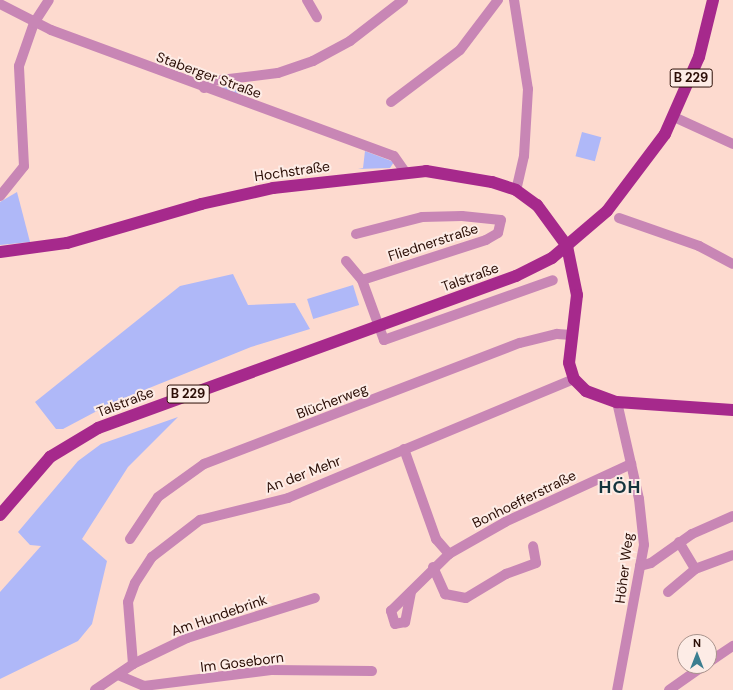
<!DOCTYPE html>
<meta charset="utf-8">
<style>
body{margin:0}
#map{position:relative;width:733px;height:690px;overflow:hidden;background:#fddacf;font-family:"DM Sans",sans-serif}
div>[style]{position:absolute}
[style*='--x']{left:calc(var(--x)*1px);top:calc(var(--y)*1px);width:calc(var(--w)*1px);rotate:calc(var(--a)*1deg)}
.green>*{inset:0;background:#afb8f8;transform-origin:0 0}
.minor>*{height:10px;margin:-5px;padding:0 5px;transform-origin:5px;border-radius:5px;background:#c886b5}
.major>*{height:12px;margin:-6px;padding:0 6px;transform-origin:6px;border-radius:6px;background:#a6298c}
span{translate:-50% -50%;white-space:nowrap;text-align:center;line-height:1.15;-webkit-text-stroke:4px #fdece6;paint-order:stroke}
.shield-label span{padding:1px 3px;background:#fdece6;border:1px solid;border-radius:3px;-webkit-text-stroke-width:0}
.shield-label{font-size:13px;color:#2b0e06;font-weight:700}
.street-label{font-size:14px;color:#2b0e06}
.district-label{font-size:18px;color:#15343d;font-weight:700;letter-spacing:1px}
.north{position:absolute;left:677px;top:634px;width:40px;height:40px;box-sizing:border-box;background:#fdece6;border:1px solid #a9938c;border-radius:50%;rotate:0deg;font-size:11px;font-weight:700;line-height:16px;text-align:center;color:#2b0e06}
.north::after{content:'';display:block;margin:auto;width:14px;height:18px;background:#3c7e90;clip-path:polygon(50% 0,100% 100%,50% 72%,0 100%)}
</style>
<div id="map">
<div class="green">
<i style="clip-path:polygon(243px 84px,239px 95px,222px 89px,223px 86px)"></i>
<i style="left:582px;top:132px;width:20px;height:25px;rotate:15deg"></i>
<i style="clip-path:polygon(365px 151px,394px 162px,390px 168px,358px 169px,363px 168px)"></i>
<i style="clip-path:polygon(17px 192px,30px 242px,0 245px,0 202px)"></i>
<i style="clip-path:polygon(233px 274px,248px 305px,295px 303px,310px 329px,251px 347px,112px 403px,63px 429px,56px 429px,35px 402px,180px 286px)"></i>
<i style="left:353px;top:285px;width:21px;height:48px;rotate:73deg"></i>
<i style="clip-path:polygon(178px 417px,128px 467px,82px 539px,107px 561px,92px 624px,78px 641px,0 679px,0 592px,41px 546px,30px 545px,18px 532px,78px 461px,101px 444px)"></i>
</div>
<div class="minor">
<i style="--x:307;--y:0;--w:20;--a:60"></i>
<i style="--x:514;--y:0;--w:90;--a:81.1"></i>
<i style="--x:528;--y:89;--w:67;--a:93.4"></i>
<i style="--x:524;--y:156;--w:35;--a:103"></i>
<i style="--x:0;--y:4;--w:57;--a:27"></i>
<i style="--x:51;--y:30;--w:365;--a:20.2"></i>
<i style="--x:394;--y:156;--w:19;--a:55"></i>
<i style="--x:204;--y:88;--w:11;--a:-41"></i>
<i style="--x:212;--y:81;--w:66;--a:-6.9"></i>
<i style="--x:278;--y:73;--w:37;--a:-19"></i>
<i style="--x:313;--y:61;--w:42;--a:-28.4"></i>
<i style="--x:350;--y:41;--w:67;--a:-37.7"></i>
<i style="--x:391;--y:102;--w:86;--a:-37"></i>
<i style="--x:460;--y:50;--w:63;--a:-52.8"></i>
<i style="--x:674;--y:117;--w:65;--a:24.6"></i>
<i style="--x:0;--y:196;--w:38;--a:-51"></i>
<i style="--x:24;--y:166;--w:100;--a:-92.9"></i>
<i style="--x:19;--y:66;--w:46;--a:-70.8"></i>
<i style="--x:34;--y:23;--w:27;--a:-57"></i>
<i style="--x:619;--y:218;--w:85;--a:19.3"></i>
<i style="--x:699;--y:246;--w:38;--a:28"></i>
<i style="--x:356;--y:234;--w:68;--a:-14.4"></i>
<i style="--x:422;--y:217;--w:40;--a:-1.4"></i>
<i style="--x:462;--y:216;--w:39;--a:6"></i>
<i style="--x:501;--y:220;--w:13;--a:103"></i>
<i style="--x:498;--y:233;--w:14;--a:150"></i>
<i style="--x:486;--y:240;--w:130;--a:162.1"></i>
<i style="--x:346;--y:261;--w:25;--a:50"></i>
<i style="--x:362;--y:280;--w:64;--a:69.9"></i>
<i style="--x:384;--y:340;--w:179;--a:-19.5"></i>
<i style="--x:617;--y:402;--w:99;--a:77.2"></i>
<i style="--x:639;--y:499;--w:46;--a:83.8"></i>
<i style="--x:644;--y:545;--w:147;--a:100.5"></i>
<i style="--x:404;--y:449;--w:96;--a:70.4"></i>
<i style="--x:436;--y:539;--w:20;--a:49"></i>
<i style="--x:130;--y:539;--w:50;--a:-56.3"></i>
<i style="--x:158;--y:497;--w:57;--a:-35.7"></i>
<i style="--x:204;--y:464;--w:338;--a:-21"></i>
<i style="--x:520;--y:343;--w:38;--a:-14"></i>
<i style="--x:557;--y:334;--w:15;--a:4"></i>
<i style="--x:679;--y:542;--w:31;--a:59"></i>
<i style="--x:640;--y:566;--w:11;--a:-15"></i>
<i style="--x:651;--y:563;--w:50;--a:-35.3"></i>
<i style="--x:692;--y:534;--w:45;--a:-23.7"></i>
<i style="--x:433;--y:567;--w:30;--a:66"></i>
<i style="--x:445;--y:594;--w:21;--a:11"></i>
<i style="--x:466;--y:598;--w:47;--a:-31"></i>
<i style="--x:506;--y:574;--w:32;--a:-20"></i>
<i style="--x:536;--y:563;--w:17;--a:-100"></i>
<i style="--x:411;--y:592;--w:31;--a:101"></i>
<i style="--x:405;--y:622;--w:10;--a:169"></i>
<i style="--x:395;--y:624;--w:14;--a:-107"></i>
<i style="--x:391;--y:611;--w:81;--a:-44.5"></i>
<i style="--x:449;--y:554;--w:64;--a:-29.7"></i>
<i style="--x:505;--y:522;--w:139;--a:-24.7"></i>
<i style="--x:668;--y:592;--w:35;--a:-40"></i>
<i style="--x:695;--y:569;--w:40;--a:-20.2"></i>
<i style="--x:709;--y:662;--w:29;--a:-34"></i>
<i style="--x:133;--y:664;--w:62;--a:-94.6"></i>
<i style="--x:128;--y:602;--w:20;--a:-70"></i>
<i style="--x:135;--y:583;--w:31;--a:-57"></i>
<i style="--x:152;--y:557;--w:61;--a:-37.6"></i>
<i style="--x:200;--y:520;--w:91;--a:-14"></i>
<i style="--x:288;--y:498;--w:310;--a:-22.6"></i>
<i style="--x:118;--y:675;--w:28;--a:23"></i>
<i style="--x:144;--y:686;--w:128;--a:-7.2"></i>
<i style="--x:271;--y:670;--w:101;--a:0.6"></i>
<i style="--x:95;--y:690;--w:46;--a:-34.4"></i>
<i style="--x:133;--y:664;--w:60;--a:-25.7"></i>
<i style="--x:187;--y:638;--w:134;--a:-17.4"></i>
<i style="--x:669;--y:690;--w:42;--a:-35.2"></i>
</div>
<div class="major">
<i style="--x:0;--y:252;--w:68;--a:-7.7"></i>
<i style="--x:67;--y:243;--w:140;--a:-16.2"></i>
<i style="--x:201;--y:204;--w:74;--a:-12.5"></i>
<i style="--x:273;--y:188;--w:154;--a:-6.3"></i>
<i style="--x:426;--y:171;--w:67;--a:9.5"></i>
<i style="--x:492;--y:182;--w:25;--a:18"></i>
<i style="--x:516;--y:190;--w:26;--a:36"></i>
<i style="--x:537;--y:205;--w:51;--a:53.8"></i>
<i style="--x:567;--y:246;--w:50;--a:78.5"></i>
<i style="--x:577;--y:295;--w:68;--a:96.7"></i>
<i style="--x:569;--y:363;--w:17;--a:73"></i>
<i style="--x:574;--y:379;--w:17;--a:45"></i>
<i style="--x:586;--y:391;--w:33;--a:20"></i>
<i style="--x:617;--y:402;--w:116;--a:3.9"></i>
<i style="--x:0;--y:515;--w:77;--a:-49.2"></i>
<i style="--x:50;--y:457;--w:56;--a:-31.1"></i>
<i style="--x:98;--y:428;--w:445;--a:-20"></i>
<i style="--x:516;--y:276;--w:40;--a:-26.6"></i>
<i style="--x:552;--y:258;--w:72;--a:-40.5"></i>
<i style="--x:607;--y:211;--w:96;--a:-53"></i>
<i style="--x:665;--y:134;--w:84;--a:-66.2"></i>
<i style="--x:699;--y:57;--w:59;--a:-76.2"></i>
</div>
<div class="shield-label">
<span style="left:691px;top:78px">B 229</span>
<span style="left:188px;top:394px">B 229</span>
</div>
<div class="street-label">
<span style="left:209px;top:75px;rotate:20deg">Staberger Straße</span>
<span style="left:292px;top:171px;rotate:-8deg">Hochstraße</span>
<span style="left:433px;top:242px;rotate:-18deg">Fliednerstraße</span>
<span style="left:470px;top:277px;rotate:-20deg">Talstraße</span>
<span style="left:332px;top:401px;rotate:-21deg">Blücherweg</span>
<span style="left:125px;top:402px;rotate:-21deg">Talstraße</span>
<span style="left:303px;top:474px;rotate:-21deg">An der Mehr</span>
<span style="left:524px;top:499px;rotate:-26deg">Bonhoefferstraße</span>
<span style="left:624px;top:568px;rotate:-83deg">Höher Weg</span>
<span style="left:219px;top:615px;rotate:-19deg">Am Hundebrink</span>
<span style="left:242px;top:662px;rotate:-7deg">Im Goseborn</span>
</div>
<div class="district-label">
<span style="left:620px;top:487px">HÖH</span>
</div>
<div class="north">N</div>
</div>
